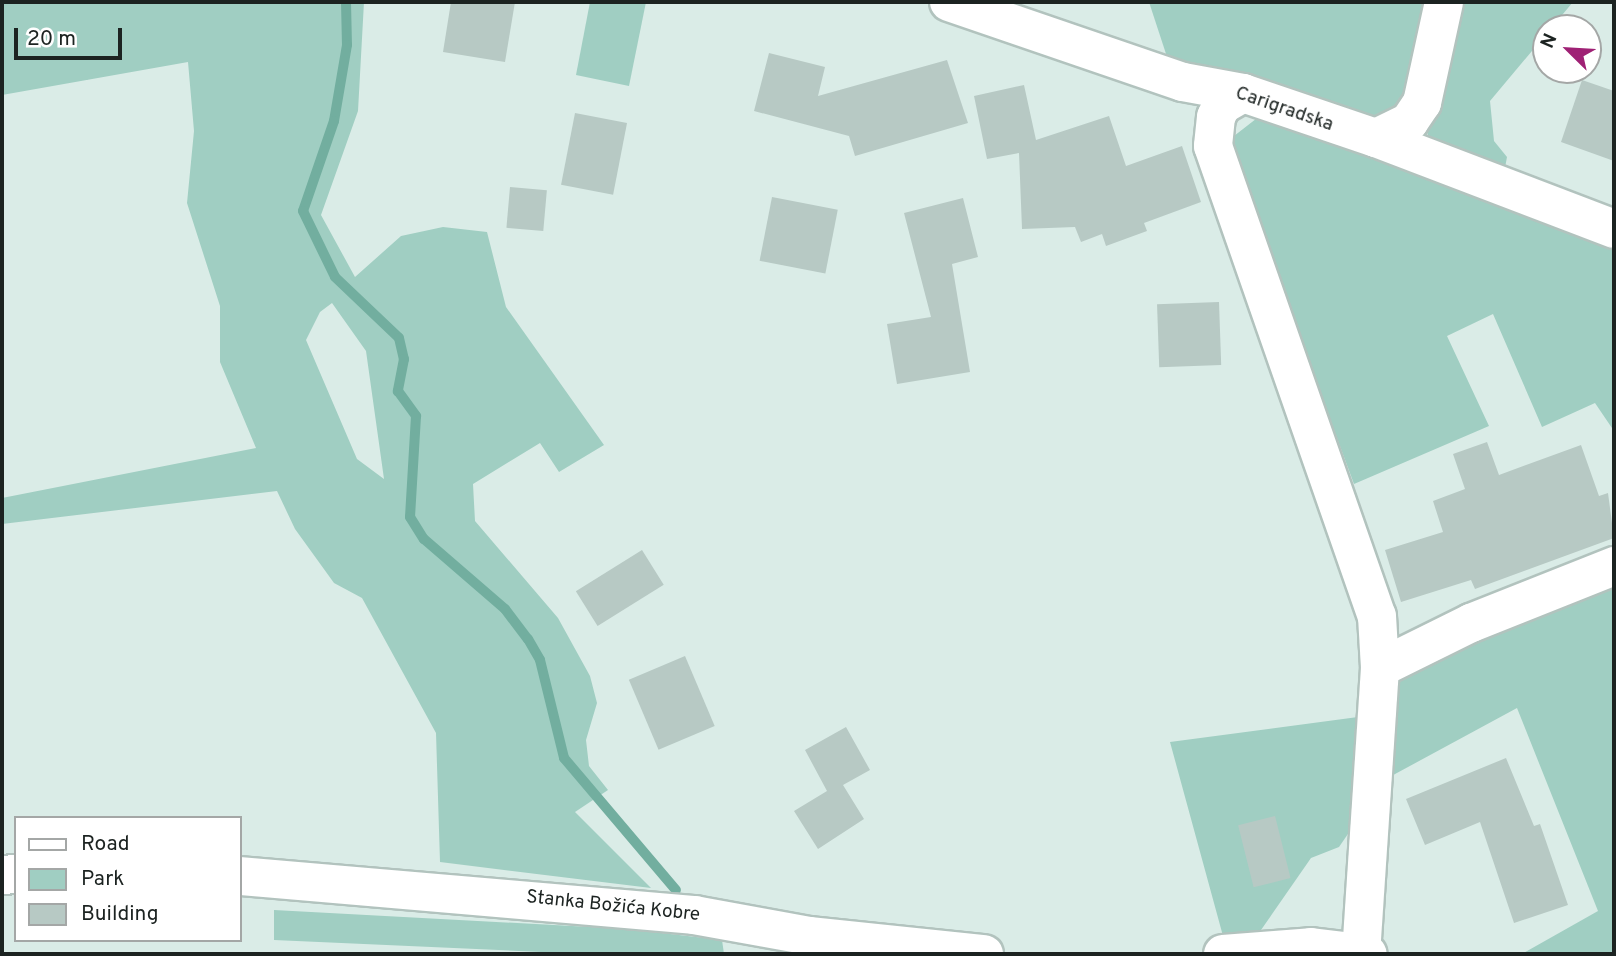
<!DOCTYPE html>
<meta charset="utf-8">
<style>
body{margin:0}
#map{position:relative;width:1616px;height:956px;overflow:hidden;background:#daece7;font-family:Overpass,sans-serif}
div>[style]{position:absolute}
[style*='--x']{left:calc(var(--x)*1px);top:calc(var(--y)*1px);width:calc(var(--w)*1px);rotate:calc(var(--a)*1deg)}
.green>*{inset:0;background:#a0cec2}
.stream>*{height:10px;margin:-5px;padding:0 5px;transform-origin:5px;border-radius:5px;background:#72ae9f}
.building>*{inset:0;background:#b7c9c4;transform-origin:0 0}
.roads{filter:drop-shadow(2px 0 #b2c3be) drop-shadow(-2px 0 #b2c3be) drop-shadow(0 2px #b2c3be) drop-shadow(0 -2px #b2c3be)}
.minor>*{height:38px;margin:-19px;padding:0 19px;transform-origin:19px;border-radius:19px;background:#fff}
span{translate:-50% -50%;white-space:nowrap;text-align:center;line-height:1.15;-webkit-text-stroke:5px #fff;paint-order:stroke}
.street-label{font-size:19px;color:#1c2321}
.frame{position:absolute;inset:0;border:4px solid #1c2321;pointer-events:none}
.legend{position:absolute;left:14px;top:816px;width:228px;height:126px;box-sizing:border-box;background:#fff;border:2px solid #a4a7a6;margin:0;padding:9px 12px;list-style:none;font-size:21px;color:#1c2321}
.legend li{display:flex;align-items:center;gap:14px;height:35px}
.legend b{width:35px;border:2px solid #a4a7a6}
.north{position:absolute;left:1532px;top:14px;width:70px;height:70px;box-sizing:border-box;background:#fff;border:2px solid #a4a7a6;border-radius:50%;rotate:294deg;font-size:19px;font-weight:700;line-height:28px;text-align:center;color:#1c2321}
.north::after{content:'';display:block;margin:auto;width:24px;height:32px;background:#9f2175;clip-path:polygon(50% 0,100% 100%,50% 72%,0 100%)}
.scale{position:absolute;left:14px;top:28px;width:108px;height:32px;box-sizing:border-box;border:4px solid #1c2321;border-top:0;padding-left:9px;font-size:21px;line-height:24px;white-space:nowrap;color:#1c2321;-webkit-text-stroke:5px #fff;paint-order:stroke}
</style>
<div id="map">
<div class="green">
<i style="clip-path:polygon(evenodd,2px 2px,364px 2px,358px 111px,321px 215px,355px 277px,401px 236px,443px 227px,487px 232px,506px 307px,604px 445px,559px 472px,540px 443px,473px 484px,475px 521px,558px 618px,590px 676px,597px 703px,586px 740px,589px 766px,608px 790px,575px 812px,651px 888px,440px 862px,436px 733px,362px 598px,334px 583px,295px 529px,277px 491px,2px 524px,2px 498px,256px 448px,220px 362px,220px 306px,187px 203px,194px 131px,188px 62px,2px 95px,2px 2px,332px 303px,366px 351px,384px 479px,357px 459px,306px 340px,320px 312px,332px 303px)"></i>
<i style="clip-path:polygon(590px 2px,646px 2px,629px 86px,576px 75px)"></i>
<i style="clip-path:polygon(1149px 2px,1430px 2px,1410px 96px,1374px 124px,1169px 63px)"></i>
<i style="clip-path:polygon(1456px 2px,1573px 2px,1490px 101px,1494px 141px,1507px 157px,1504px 173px,1438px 146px,1428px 136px,1425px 117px)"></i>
<i style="clip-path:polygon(1261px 115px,1614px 243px,1614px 431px,1595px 403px,1542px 427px,1493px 314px,1447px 336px,1489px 426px,1354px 484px,1230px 149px,1234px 136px)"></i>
<i style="clip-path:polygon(1614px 580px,1614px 954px,1522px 954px,1598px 911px,1517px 708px,1384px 780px,1399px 676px)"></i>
<i style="clip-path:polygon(1358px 717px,1350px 831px,1339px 847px,1311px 858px,1261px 930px,1223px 936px,1170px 742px)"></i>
<i style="clip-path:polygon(274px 910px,627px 929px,722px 940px,724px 954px,585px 954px,274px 940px)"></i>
</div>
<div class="stream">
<i style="--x:346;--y:2;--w:43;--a:88.7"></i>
<i style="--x:347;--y:45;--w:77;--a:99.7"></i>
<i style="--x:334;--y:121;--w:95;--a:109"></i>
<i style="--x:303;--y:211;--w:73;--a:64.1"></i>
<i style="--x:335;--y:277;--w:88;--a:43.6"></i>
<i style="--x:399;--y:338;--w:22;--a:77"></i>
<i style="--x:404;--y:359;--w:33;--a:101"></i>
<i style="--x:398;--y:391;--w:31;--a:54"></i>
<i style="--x:416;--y:416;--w:101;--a:93.4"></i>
<i style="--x:410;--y:517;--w:26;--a:58"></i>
<i style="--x:424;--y:539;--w:107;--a:40.8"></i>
<i style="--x:505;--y:609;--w:38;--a:53"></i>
<i style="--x:528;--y:639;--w:24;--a:60"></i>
<i style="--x:540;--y:660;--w:101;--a:76.2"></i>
<i style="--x:564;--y:758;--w:173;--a:49.7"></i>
</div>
<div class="building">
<i style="clip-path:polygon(451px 2px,515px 2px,505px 62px,443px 52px)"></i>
<i style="clip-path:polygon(769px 53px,825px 67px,818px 96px,947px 60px,968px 123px,855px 156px,849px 136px,754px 111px)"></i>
<i style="clip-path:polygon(1582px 80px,1614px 91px,1614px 161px,1561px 142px)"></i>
<i style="clip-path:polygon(1024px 85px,1036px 140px,1109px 116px,1126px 166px,1182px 146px,1201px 202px,1144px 223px,1147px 231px,1106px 246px,1102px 234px,1081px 242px,1075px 227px,1022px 229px,1019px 153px,987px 159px,974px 96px)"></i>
<i style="left:575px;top:113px;width:53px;height:73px;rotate:11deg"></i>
<i style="left:510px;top:187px;width:37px;height:41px;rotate:5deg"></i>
<i style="left:772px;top:197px;width:67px;height:65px;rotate:11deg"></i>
<i style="clip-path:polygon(963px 198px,978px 257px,952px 264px,970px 372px,897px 384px,887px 324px,931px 317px,904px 213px)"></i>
<i style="left:1219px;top:302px;width:63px;height:62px;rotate:88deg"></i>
<i style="clip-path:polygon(1487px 442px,1499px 475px,1581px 445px,1599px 496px,1608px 493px,1614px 538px,1475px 589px,1471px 580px,1401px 602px,1385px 550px,1443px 532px,1433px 501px,1465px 489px,1453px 454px)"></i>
<i style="left:642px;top:550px;width:41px;height:78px;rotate:58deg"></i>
<i style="left:685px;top:656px;width:76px;height:61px;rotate:67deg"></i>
<i style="clip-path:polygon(846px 727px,870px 770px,843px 785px,864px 819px,818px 849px,794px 811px,827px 791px,805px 750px)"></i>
<i style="clip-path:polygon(1506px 758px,1534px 826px,1540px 824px,1568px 905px,1514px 923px,1480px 822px,1425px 845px,1406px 799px)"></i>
<i style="left:1275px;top:816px;width:64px;height:38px;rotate:76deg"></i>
</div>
<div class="roads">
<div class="minor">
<i style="--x:949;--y:2;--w:247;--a:18.9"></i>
<i style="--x:1183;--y:82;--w:61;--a:10.4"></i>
<i style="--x:1243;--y:93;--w:140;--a:18.7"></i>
<i style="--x:1376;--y:138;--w:255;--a:20.9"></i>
<i style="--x:1243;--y:93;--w:24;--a:150"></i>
<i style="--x:1222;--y:105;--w:13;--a:117"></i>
<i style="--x:1216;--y:117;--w:29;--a:96"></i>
<i style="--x:1213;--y:146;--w:498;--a:70.8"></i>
<i style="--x:1377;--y:616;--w:52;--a:86.7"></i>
<i style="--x:1380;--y:668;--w:285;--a:93.8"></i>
<i style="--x:1376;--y:138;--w:37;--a:-26"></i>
<i style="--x:1409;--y:122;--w:23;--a:-56"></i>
<i style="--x:1422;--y:103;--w:103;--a:-77.7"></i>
<i style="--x:1380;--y:668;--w:102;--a:-26.3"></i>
<i style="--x:1471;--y:623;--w:154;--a:-21.7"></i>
<i style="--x:2;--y:875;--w:14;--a:-4"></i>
<i style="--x:240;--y:876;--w:456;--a:4.9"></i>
<i style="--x:694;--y:915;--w:117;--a:10.3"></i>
<i style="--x:809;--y:936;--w:176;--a:5.9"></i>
<i style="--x:1223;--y:954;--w:88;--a:-4.5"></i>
<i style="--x:1311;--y:947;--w:57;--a:7"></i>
</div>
</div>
<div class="street-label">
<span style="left:1284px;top:110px;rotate:19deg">Carigradska</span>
<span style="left:613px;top:907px;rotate:6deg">Stanka Božića Kobre</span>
</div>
<div class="frame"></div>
<ul class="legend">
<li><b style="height:9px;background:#fff"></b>Road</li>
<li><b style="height:19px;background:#a0cec2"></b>Park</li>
<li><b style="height:19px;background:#b7c9c4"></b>Building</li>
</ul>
<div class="north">N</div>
<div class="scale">20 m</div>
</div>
